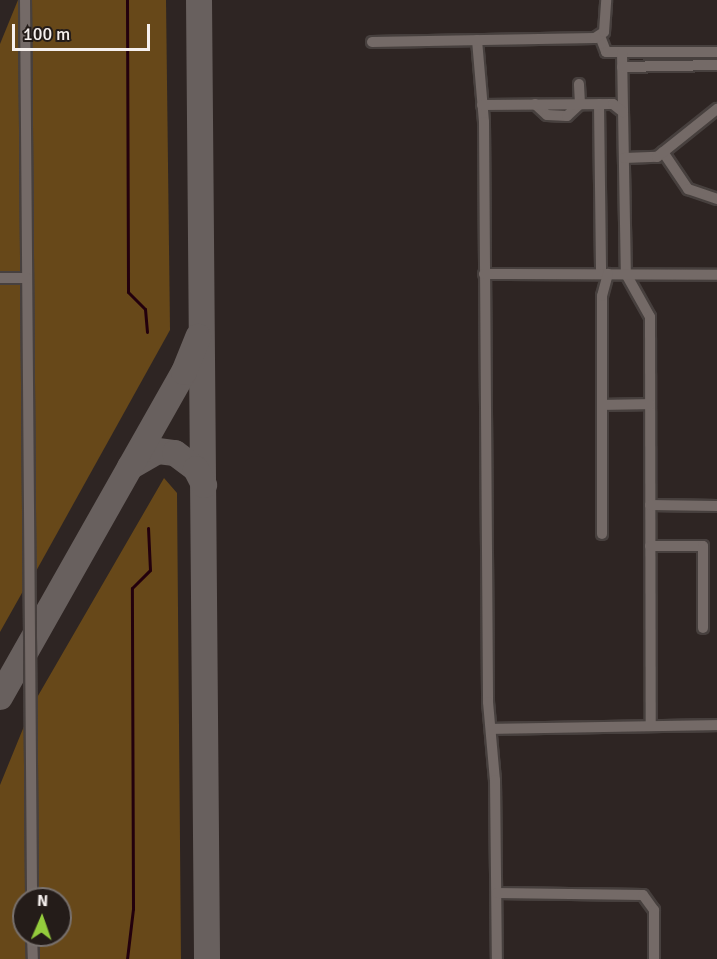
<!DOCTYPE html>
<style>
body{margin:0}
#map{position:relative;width:717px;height:959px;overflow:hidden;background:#2e2523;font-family:Signika,sans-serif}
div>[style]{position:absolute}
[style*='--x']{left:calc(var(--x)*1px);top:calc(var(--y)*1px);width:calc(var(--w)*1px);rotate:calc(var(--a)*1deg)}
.green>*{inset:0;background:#674819}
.stream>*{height:3px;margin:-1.5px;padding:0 1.5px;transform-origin:1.5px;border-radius:1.5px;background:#23000d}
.taxiway>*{height:26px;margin:-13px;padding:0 13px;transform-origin:13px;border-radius:13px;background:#68605e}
.roads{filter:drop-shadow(2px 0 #47403e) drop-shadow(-2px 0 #47403e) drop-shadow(0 2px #47403e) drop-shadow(0 -2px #47403e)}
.minor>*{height:10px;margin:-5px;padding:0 5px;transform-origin:5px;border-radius:5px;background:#746a67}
span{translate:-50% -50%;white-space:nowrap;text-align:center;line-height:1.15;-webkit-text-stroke:5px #241c19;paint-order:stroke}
.north{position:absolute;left:12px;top:887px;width:60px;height:60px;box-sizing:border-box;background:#241c19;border:2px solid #78716e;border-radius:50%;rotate:2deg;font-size:16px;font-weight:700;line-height:24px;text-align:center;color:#f6f0ee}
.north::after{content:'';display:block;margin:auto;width:21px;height:27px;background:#94cc3c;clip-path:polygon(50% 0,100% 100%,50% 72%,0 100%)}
.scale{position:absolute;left:12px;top:24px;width:138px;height:27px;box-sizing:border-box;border:3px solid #f6f0ee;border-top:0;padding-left:8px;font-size:18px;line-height:21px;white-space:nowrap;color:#f6f0ee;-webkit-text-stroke:4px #241c19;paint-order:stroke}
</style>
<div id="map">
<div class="green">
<i style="clip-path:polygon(18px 0,22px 0,23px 272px,0 276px,0 44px)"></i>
<i style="clip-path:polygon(29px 0,166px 0,170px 330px,35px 573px)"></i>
<i style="clip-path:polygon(23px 280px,27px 584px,0 632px,0 282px)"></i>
<i style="clip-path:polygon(164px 478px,177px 493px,181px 959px,36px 959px,36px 935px,60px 935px,60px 899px,36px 899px,35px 701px)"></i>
<i style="clip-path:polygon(29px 714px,29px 899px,24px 899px,24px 935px,29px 935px,29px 959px,0 959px,0 785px)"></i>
</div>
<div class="stream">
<i style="--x:127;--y:0;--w:292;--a:89.8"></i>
<i style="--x:128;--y:292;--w:24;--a:45"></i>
<i style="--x:145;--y:309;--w:23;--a:85"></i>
<i style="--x:127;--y:959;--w:50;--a:-83.2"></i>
<i style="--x:133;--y:909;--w:321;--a:-90.2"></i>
<i style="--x:132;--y:588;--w:25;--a:-45"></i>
<i style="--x:150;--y:570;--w:42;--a:-92.7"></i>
</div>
<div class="taxiway">
<i style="--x:199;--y:0;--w:959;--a:89.52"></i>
<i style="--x:130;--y:467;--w:32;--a:-30"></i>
<i style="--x:158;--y:451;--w:17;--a:7"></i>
<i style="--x:175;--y:453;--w:26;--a:37"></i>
<i style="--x:196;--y:469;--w:18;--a:63"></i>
<i style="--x:0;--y:697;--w:373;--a:-60.5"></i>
<i style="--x:184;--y:372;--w:38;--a:-68"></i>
</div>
<div class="roads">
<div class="minor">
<i style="--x:25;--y:0;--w:899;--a:89.55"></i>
<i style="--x:600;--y:36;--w:17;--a:69"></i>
<i style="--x:606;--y:52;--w:111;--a:0"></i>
<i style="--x:477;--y:40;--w:82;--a:85.1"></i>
<i style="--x:484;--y:122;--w:580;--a:89.6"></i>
<i style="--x:488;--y:702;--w:78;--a:84.9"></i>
<i style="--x:495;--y:780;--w:179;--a:89.4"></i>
<i style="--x:372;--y:42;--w:223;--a:-1"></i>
<i style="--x:595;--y:38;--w:11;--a:-34"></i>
<i style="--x:604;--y:32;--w:32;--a:-86"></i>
<i style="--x:622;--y:52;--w:222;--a:89"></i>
<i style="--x:626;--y:274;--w:49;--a:60.8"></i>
<i style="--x:650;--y:317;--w:408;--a:89.9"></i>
<i style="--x:622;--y:67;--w:95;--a:-1.2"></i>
<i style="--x:535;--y:104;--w:16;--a:43"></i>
<i style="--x:547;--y:115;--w:20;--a:3"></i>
<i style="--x:567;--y:116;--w:18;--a:-43"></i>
<i style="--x:580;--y:104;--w:20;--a:-93"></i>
<i style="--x:599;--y:104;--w:170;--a:89.3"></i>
<i style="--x:482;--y:105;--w:131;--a:-0.4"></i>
<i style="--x:613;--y:104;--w:13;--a:39"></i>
<i style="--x:663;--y:152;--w:45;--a:56"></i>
<i style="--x:688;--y:189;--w:31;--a:19"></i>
<i style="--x:624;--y:158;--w:33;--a:-2"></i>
<i style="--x:657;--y:157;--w:77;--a:-38.7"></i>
<i style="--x:484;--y:274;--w:233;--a:0.2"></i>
<i style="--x:0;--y:278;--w:27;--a:0"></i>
<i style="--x:604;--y:405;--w:46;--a:-1.2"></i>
<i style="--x:650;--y:505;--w:67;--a:0.9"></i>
<i style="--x:602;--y:534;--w:238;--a:-90"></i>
<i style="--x:602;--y:296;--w:23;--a:-75"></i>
<i style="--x:650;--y:546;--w:53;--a:0"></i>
<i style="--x:703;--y:546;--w:82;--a:90"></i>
<i style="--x:491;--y:729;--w:226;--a:-1"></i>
<i style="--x:497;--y:893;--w:146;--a:0.8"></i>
<i style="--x:643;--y:895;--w:19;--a:54"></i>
<i style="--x:654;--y:910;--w:49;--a:90"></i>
<i style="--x:32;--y:935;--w:24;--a:88"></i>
</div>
</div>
<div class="north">N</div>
<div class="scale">100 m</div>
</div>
